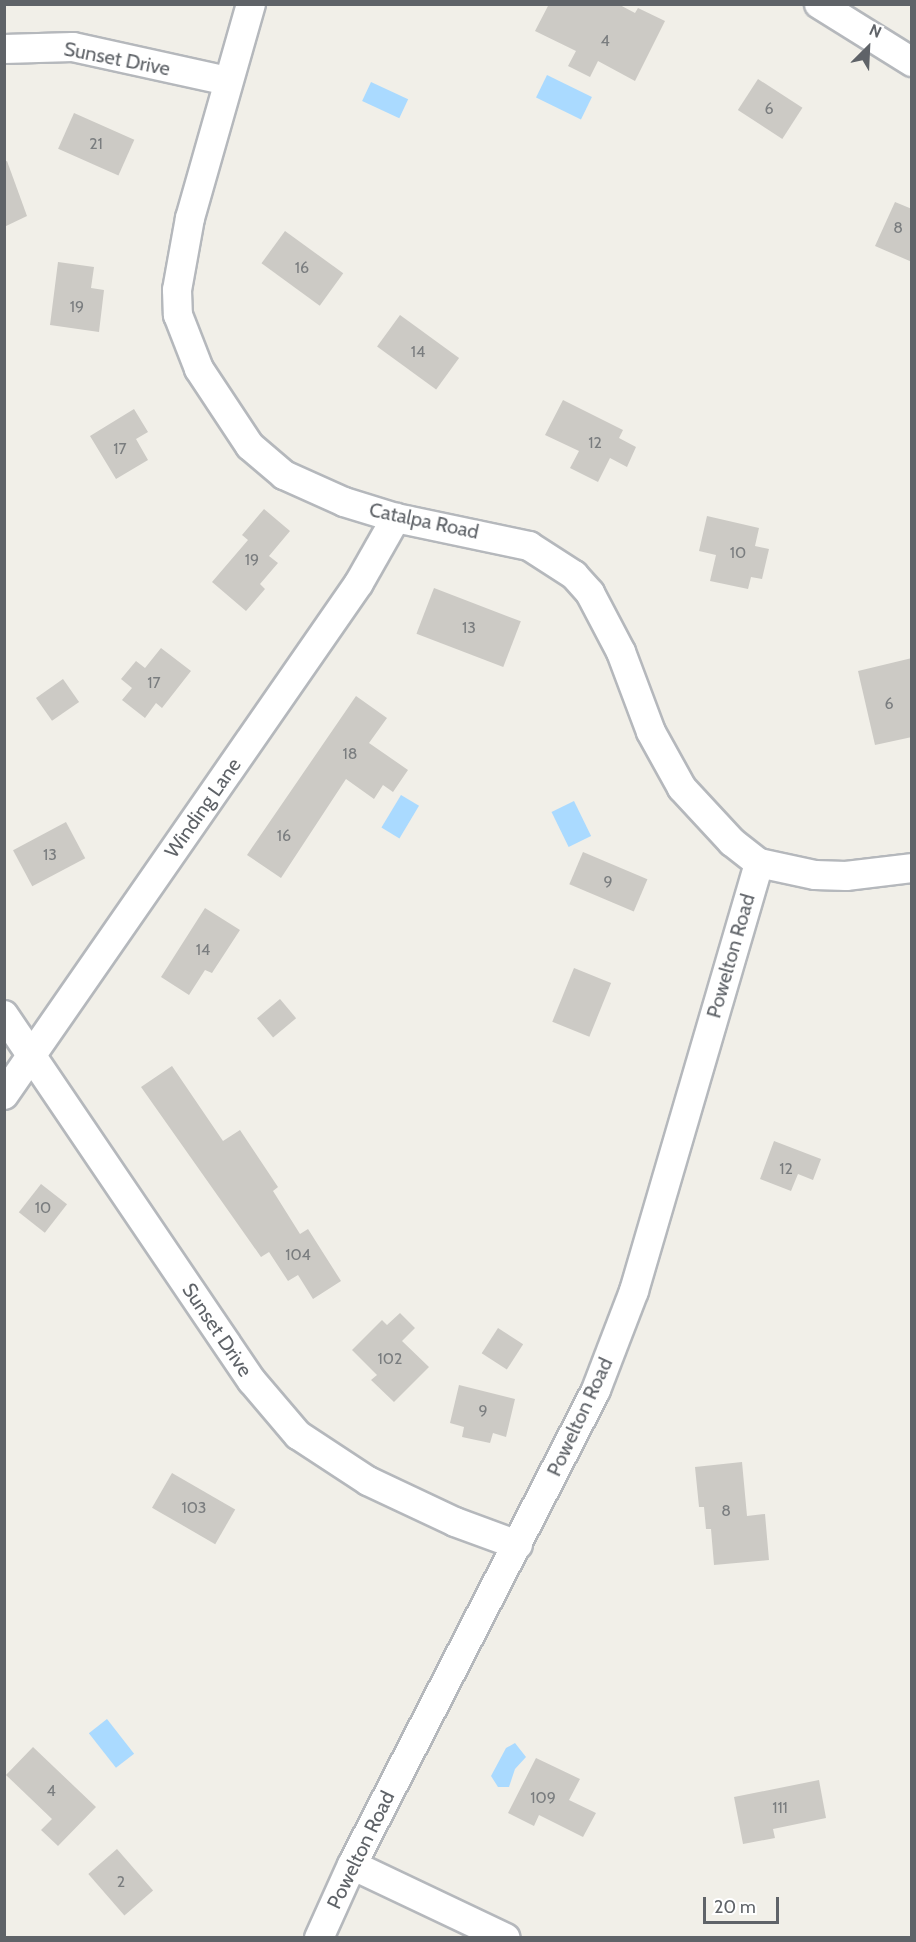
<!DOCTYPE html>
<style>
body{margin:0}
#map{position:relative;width:916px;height:1942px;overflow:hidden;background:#f1efe8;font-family:Cabin,sans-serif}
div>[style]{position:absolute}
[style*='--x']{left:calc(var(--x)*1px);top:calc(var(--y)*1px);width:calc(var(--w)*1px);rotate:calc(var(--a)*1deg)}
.water>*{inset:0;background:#aadaff;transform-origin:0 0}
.building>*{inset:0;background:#cccac5;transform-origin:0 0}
.roads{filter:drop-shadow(2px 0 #b5b8bc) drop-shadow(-2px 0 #b5b8bc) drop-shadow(0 2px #b5b8bc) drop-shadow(0 -2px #b5b8bc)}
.street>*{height:28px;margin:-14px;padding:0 14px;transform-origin:14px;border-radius:14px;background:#fff}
span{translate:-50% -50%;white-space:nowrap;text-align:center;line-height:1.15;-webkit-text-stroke:4.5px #fff;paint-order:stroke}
.number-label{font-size:16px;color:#7a7d7f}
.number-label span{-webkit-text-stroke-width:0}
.street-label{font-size:20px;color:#5f6368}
.frame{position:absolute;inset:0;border:6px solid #5f6368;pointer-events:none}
.north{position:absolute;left:838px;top:18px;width:60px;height:60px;-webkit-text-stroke:4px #fff;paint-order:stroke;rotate:24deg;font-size:16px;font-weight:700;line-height:24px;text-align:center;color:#5f6368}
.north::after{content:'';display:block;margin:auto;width:21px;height:27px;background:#5f6368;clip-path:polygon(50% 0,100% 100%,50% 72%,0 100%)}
.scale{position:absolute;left:703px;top:1897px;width:76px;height:27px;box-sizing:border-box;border:3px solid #5f6368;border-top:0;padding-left:8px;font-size:18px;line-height:21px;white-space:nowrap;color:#5f6368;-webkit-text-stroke:4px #fff;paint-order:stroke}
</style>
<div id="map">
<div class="water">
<i style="left:547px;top:75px;width:50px;height:25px;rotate:26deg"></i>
<i style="left:371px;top:82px;width:41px;height:21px;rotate:25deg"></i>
<i style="left:401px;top:795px;width:21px;height:38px;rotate:31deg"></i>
<i style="left:574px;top:801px;width:39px;height:25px;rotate:64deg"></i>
<i style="left:107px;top:1719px;width:44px;height:23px;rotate:52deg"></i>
<i style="clip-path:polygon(515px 1743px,526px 1757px,515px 1769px,509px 1787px,498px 1787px,491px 1776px,506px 1748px)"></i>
</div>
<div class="building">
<i style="clip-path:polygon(549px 4px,618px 4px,635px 13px,638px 8px,665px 21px,635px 81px,598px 61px,590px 77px,568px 66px,576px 51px,535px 31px)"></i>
<i style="left:758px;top:79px;width:53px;height:37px;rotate:33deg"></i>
<i style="left:74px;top:113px;width:66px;height:39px;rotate:24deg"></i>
<i style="clip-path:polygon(7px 161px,27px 216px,4px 227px,4px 162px)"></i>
<i style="clip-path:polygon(895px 202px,912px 209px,912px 262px,875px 246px)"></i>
<i style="left:285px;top:231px;width:72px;height:40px;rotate:36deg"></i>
<i style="clip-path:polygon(58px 262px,94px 267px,91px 288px,104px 290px,99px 332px,50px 325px)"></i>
<i style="left:400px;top:315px;width:73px;height:39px;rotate:36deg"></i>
<i style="clip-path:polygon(563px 400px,623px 430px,619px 438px,636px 447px,627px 467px,610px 458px,598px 482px,570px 468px,579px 451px,545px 435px)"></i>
<i style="clip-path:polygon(134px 409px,148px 432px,136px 439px,148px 460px,116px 479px,90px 436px)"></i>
<i style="clip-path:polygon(264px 509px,290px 531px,269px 556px,278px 563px,260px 584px,265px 589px,246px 611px,212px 582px,248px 540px,242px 535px)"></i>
<i style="clip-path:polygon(707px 516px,759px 528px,755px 546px,769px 549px,762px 579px,751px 577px,748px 589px,710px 581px,716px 555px,699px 551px)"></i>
<i style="left:434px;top:588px;width:93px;height:49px;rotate:21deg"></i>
<i style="clip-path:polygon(161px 648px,191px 671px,162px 708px,156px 703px,145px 718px,122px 700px,132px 688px,121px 679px,136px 661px,145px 668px)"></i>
<i style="clip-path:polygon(912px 658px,912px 737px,875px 745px,858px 671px)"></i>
<i style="left:63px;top:679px;width:28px;height:33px;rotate:55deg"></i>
<i style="clip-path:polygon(356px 696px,387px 718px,369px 743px,408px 770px,393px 792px,383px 785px,374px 799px,346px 779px,281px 878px,247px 855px)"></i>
<i style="left:66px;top:822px;width:41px;height:60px;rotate:62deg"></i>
<i style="left:583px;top:852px;width:70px;height:35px;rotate:23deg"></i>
<i style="clip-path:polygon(205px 908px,240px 930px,212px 973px,205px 970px,189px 995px,161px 977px)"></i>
<i style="left:574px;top:968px;width:40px;height:58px;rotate:22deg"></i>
<i style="left:280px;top:999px;width:25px;height:30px;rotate:50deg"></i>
<i style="clip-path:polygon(172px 1066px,223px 1141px,240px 1130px,278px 1187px,273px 1191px,300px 1234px,308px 1229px,341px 1281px,313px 1299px,298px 1275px,288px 1281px,269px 1252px,261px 1257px,141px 1087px)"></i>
<i style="clip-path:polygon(774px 1141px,821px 1159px,813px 1180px,798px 1174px,791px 1191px,760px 1179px)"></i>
<i style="left:41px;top:1184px;width:33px;height:36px;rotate:38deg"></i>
<i style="clip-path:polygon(400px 1313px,415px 1328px,402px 1341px,429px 1367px,394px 1402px,371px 1380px,377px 1375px,352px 1350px,382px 1320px,387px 1325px)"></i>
<i style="left:498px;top:1328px;width:30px;height:30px;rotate:33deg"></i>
<i style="clip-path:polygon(459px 1385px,515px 1399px,506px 1437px,493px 1433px,490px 1443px,462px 1437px,464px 1427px,450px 1423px)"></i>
<i style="clip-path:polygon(742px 1462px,747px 1516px,765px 1514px,769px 1560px,714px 1565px,711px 1529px,706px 1529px,704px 1507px,699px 1507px,695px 1467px)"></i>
<i style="left:172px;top:1473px;width:73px;height:40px;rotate:30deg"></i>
<i style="clip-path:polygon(33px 1747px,96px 1807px,58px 1846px,41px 1830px,52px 1819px,6px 1775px)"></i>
<i style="clip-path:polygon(536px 1758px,580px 1779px,569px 1800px,596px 1813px,583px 1837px,539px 1815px,534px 1826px,508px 1813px)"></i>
<i style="clip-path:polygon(819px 1780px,826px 1818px,773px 1829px,775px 1838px,743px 1844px,734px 1797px)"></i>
<i style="left:117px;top:1849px;width:55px;height:38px;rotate:49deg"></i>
</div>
<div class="roads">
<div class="street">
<i style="--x:251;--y:4;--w:223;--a:105.9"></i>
<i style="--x:190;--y:218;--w:73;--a:100.2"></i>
<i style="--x:177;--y:290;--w:25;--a:88"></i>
<i style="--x:178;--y:315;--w:58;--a:68.7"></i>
<i style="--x:199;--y:369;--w:92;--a:56.5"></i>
<i style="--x:250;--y:446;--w:45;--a:40.5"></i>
<i style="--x:284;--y:475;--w:66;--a:24.2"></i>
<i style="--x:344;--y:502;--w:54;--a:17.1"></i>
<i style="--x:396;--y:518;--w:136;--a:11.9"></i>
<i style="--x:529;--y:546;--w:54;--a:32.8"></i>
<i style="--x:574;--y:575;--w:24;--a:48"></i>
<i style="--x:590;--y:593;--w:67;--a:62.3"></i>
<i style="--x:621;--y:652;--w:85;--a:69.4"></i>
<i style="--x:651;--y:732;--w:64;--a:61"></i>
<i style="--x:682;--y:788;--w:74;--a:47.2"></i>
<i style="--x:732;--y:842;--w:34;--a:38"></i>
<i style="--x:759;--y:863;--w:57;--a:12.1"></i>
<i style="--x:815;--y:875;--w:31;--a:2"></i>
<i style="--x:846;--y:876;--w:66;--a:-6.9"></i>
<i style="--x:819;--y:4;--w:110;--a:31.9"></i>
<i style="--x:4;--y:49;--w:69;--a:-1.7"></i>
<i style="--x:73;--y:47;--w:159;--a:12.4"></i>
<i style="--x:4;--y:1015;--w:442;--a:55.9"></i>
<i style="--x:252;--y:1381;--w:71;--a:49.6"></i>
<i style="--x:298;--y:1435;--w:84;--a:33.3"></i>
<i style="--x:368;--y:1481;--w:96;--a:25.2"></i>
<i style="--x:455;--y:1522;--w:67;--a:20.1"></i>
<i style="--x:4;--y:1095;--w:623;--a:-55.26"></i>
<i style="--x:359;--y:583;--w:75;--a:-60.4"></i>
<i style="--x:352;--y:1865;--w:170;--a:25.4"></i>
<i style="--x:319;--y:1938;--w:80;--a:-65.7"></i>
<i style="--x:352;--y:1865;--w:534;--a:-62.81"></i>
<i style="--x:596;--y:1390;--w:106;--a:-69"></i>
<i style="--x:634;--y:1291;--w:446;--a:-73.7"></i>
</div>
</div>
<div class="number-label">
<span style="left:605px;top:41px">4</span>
<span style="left:769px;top:109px">6</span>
<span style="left:96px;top:144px">21</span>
<span style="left:898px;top:228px">8</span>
<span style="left:302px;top:268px">16</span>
<span style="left:77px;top:307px">19</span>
<span style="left:418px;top:352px">14</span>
<span style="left:595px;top:443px">12</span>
<span style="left:120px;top:449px">17</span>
<span style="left:738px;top:553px">10</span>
<span style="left:252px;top:560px">19</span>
<span style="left:469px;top:628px">13</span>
<span style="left:154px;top:683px">17</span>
<span style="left:889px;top:704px">6</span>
<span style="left:350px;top:754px">18</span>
<span style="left:284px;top:836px">16</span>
<span style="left:50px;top:855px">13</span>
<span style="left:608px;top:882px">9</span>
<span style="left:203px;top:950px">14</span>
<span style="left:786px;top:1169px">12</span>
<span style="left:43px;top:1208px">10</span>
<span style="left:298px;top:1255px">104</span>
<span style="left:390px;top:1359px">102</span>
<span style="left:483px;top:1411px">9</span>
<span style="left:194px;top:1508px">103</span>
<span style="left:726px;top:1511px">8</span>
<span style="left:51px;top:1791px">4</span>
<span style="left:543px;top:1798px">109</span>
<span style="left:780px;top:1808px">111</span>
<span style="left:121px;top:1882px">2</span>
</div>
<div class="street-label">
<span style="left:117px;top:59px;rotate:11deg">Sunset Drive</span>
<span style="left:424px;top:521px;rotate:12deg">Catalpa Road</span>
<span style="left:203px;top:808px;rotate:-55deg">Winding Lane</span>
<span style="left:731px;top:956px;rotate:-74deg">Powelton Road</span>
<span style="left:217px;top:1330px;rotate:56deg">Sunset Drive</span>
<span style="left:580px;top:1417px;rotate:-65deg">Powelton Road</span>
<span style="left:361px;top:1850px;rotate:-64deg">Powelton Road</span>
</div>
<div class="frame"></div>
<div class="north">N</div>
<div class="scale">20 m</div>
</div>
